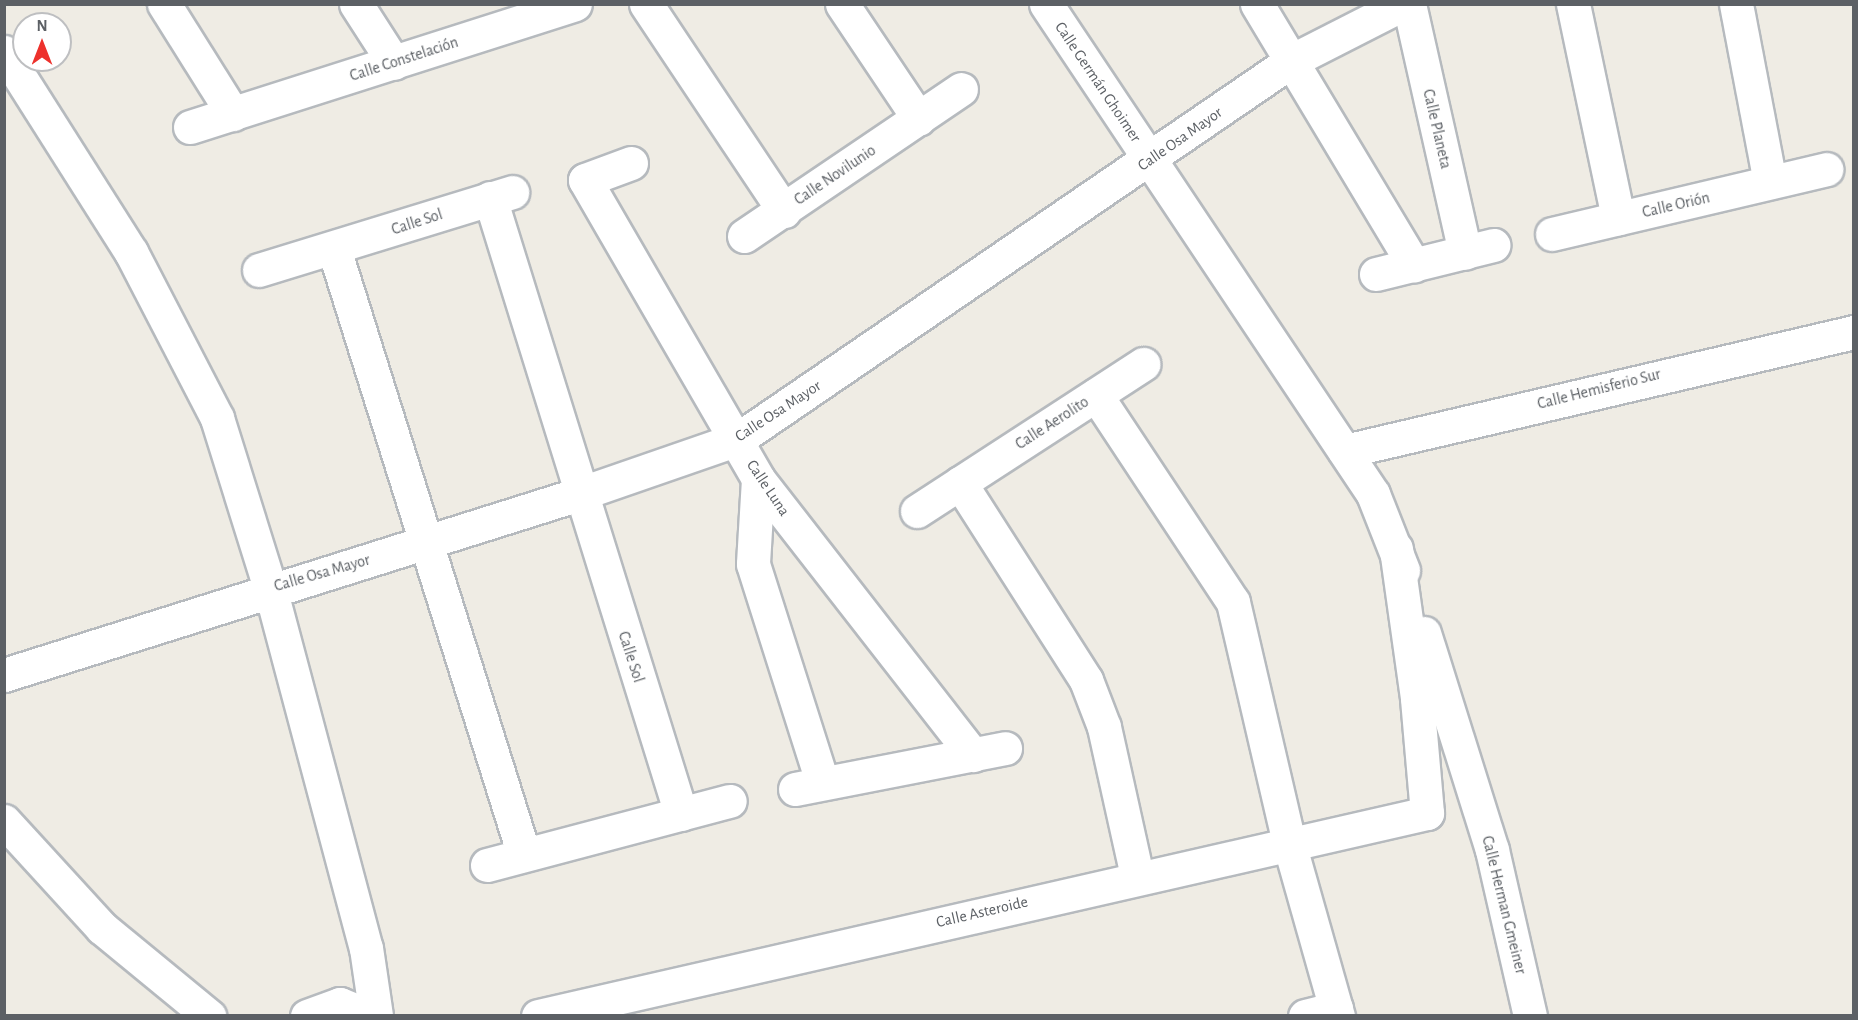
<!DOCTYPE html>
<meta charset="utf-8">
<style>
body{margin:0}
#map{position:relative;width:1858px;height:1020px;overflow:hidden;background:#efece4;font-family:"Alegreya Sans",sans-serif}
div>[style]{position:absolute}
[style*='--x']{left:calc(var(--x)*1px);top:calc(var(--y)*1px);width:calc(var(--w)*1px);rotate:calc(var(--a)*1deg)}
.roads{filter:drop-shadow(2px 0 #b6babe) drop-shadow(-2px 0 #b6babe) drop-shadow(0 2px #b6babe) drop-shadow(0 -2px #b6babe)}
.minor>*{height:33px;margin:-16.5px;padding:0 16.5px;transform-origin:16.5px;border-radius:16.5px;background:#fff}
span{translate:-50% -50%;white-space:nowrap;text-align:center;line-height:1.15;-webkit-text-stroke:5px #fff;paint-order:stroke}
.street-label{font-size:16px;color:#5c6065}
.frame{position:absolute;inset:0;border:6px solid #5c6065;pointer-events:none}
.north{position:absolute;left:12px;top:12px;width:60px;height:60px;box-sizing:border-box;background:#fff;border:2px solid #bebfc1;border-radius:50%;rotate:0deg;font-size:16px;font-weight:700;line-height:24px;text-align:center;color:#5c6065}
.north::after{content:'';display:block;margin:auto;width:21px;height:27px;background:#ed312c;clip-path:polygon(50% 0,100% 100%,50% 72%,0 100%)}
</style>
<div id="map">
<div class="roads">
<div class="minor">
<i style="--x:164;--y:4;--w:130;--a:57.9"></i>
<i style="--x:356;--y:4;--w:70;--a:57.2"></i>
<i style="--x:646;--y:4;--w:249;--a:56.3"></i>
<i style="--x:842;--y:4;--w:138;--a:56.2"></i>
<i style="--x:1046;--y:4;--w:589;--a:56.28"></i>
<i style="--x:1373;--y:494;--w:82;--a:68.5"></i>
<i style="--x:1257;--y:4;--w:305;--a:59"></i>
<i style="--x:1409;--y:4;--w:255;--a:77.3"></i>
<i style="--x:1573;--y:4;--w:219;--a:78.1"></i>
<i style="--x:1736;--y:4;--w:181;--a:79.2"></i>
<i style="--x:4;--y:52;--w:237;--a:57.6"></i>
<i style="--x:131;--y:252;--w:187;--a:62.6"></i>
<i style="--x:217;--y:418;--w:178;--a:72.7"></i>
<i style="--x:270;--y:588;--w:373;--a:75.1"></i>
<i style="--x:366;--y:948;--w:69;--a:81.6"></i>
<i style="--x:190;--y:127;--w:404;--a:-17.7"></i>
<i style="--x:631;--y:163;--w:49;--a:159.7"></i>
<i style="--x:585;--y:180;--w:345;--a:59.9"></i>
<i style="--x:758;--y:479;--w:350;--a:52.1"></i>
<i style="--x:490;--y:198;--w:645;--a:72.77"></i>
<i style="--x:1552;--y:234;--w:282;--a:-13.3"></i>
<i style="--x:744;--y:236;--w:262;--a:-34.1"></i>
<i style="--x:334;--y:249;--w:635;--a:72.59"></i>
<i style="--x:259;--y:270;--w:265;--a:-17.1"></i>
<i style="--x:1376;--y:274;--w:121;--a:-13.9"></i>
<i style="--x:1096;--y:395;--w:248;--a:56.5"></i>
<i style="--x:1233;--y:602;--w:247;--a:76.9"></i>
<i style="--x:1289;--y:843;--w:180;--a:74.2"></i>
<i style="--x:1345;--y:451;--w:523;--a:-13.16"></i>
<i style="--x:758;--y:479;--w:85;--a:93.4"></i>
<i style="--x:753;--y:564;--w:229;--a:72.4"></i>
<i style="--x:960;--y:483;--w:234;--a:57.4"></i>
<i style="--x:1086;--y:680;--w:50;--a:69"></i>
<i style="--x:1104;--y:727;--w:153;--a:77.5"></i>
<i style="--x:917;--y:511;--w:270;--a:-33"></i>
<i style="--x:1424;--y:633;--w:227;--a:72.6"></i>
<i style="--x:1492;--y:850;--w:170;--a:77.1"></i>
<i style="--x:4;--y:675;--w:603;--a:-17.47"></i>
<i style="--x:579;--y:494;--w:168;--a:-19.1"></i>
<i style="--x:738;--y:439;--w:670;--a:-34.35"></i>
<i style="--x:1291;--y:61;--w:126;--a:-27"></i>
<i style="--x:795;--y:789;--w:214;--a:-11"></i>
<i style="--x:4;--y:821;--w:145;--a:47.5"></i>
<i style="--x:102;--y:928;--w:139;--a:39.4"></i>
<i style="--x:487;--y:865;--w:251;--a:-14.8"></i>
<i style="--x:307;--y:1016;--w:35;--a:-20"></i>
<i style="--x:340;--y:1004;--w:32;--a:22"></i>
<i style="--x:538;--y:1016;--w:912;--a:-12.86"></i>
<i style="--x:1427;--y:813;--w:115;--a:-95"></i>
<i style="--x:1417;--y:698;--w:151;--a:-98"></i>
<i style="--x:1305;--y:1016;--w:32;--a:-14"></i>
</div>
</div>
<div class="street-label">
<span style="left:404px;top:59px;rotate:-18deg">Calle Constelación</span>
<span style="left:1098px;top:82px;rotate:56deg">Calle Germán Ghoimer</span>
<span style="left:1437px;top:129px;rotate:77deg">Calle Planeta</span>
<span style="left:1180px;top:139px;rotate:-35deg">Calle Osa Mayor</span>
<span style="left:835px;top:175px;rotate:-34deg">Calle Novilunio</span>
<span style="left:1676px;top:205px;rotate:-13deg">Calle Orión</span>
<span style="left:417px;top:222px;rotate:-18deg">Calle Sol</span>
<span style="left:1599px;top:389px;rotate:-14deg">Calle Hemisferio Sur</span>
<span style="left:778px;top:411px;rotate:-33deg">Calle Osa Mayor</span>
<span style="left:1052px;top:423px;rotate:-33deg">Calle Aerolito</span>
<span style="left:768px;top:488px;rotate:56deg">Calle Luna</span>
<span style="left:322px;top:573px;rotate:-16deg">Calle Osa Mayor</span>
<span style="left:631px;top:657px;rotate:72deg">Calle Sol</span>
<span style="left:1504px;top:905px;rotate:76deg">Calle Herman Gmeiner</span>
<span style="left:982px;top:912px;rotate:-13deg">Calle Asteroide</span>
</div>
<div class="frame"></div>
<div class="north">N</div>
</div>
